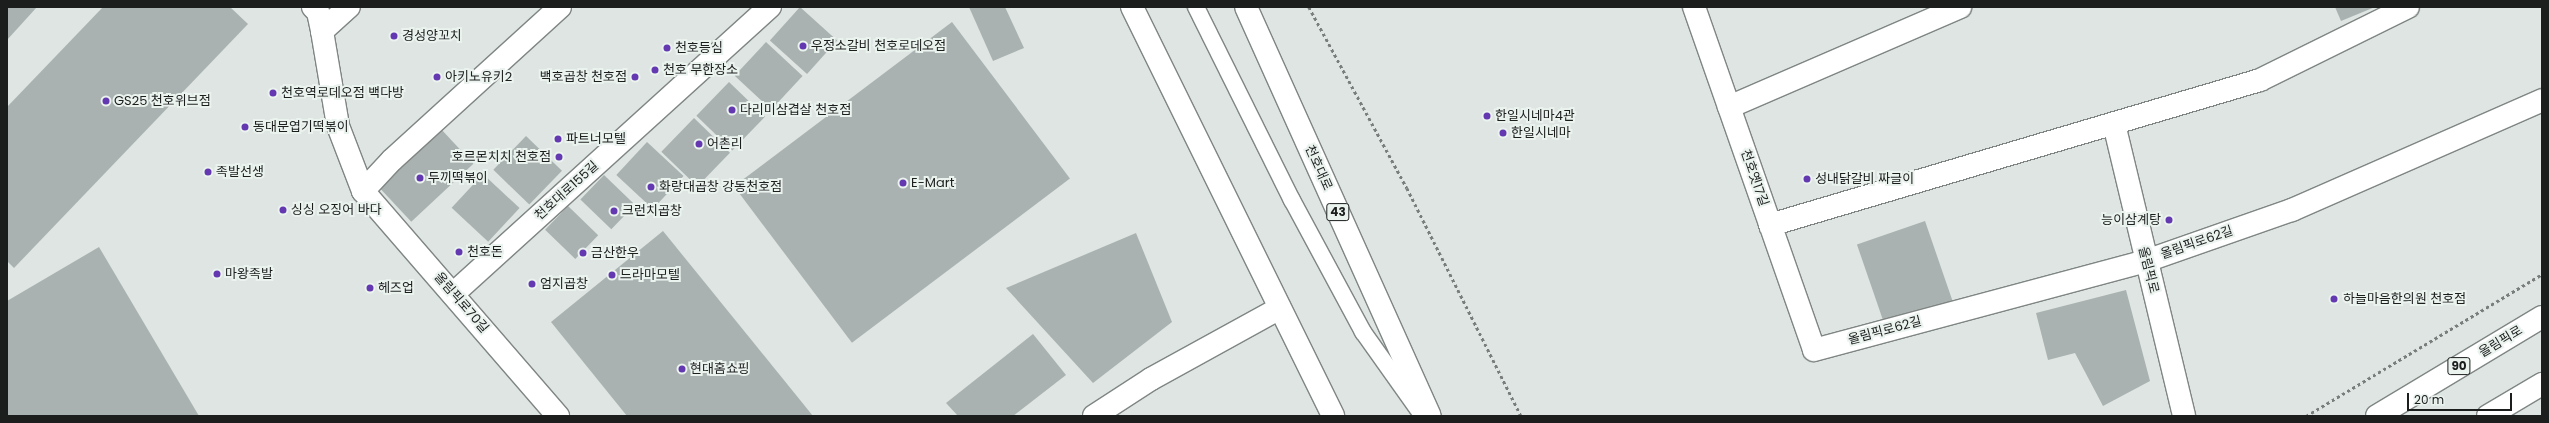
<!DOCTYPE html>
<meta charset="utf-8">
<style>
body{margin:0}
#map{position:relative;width:2549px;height:423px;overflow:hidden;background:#dee5e2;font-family:Poppins,"Noto Sans KR",sans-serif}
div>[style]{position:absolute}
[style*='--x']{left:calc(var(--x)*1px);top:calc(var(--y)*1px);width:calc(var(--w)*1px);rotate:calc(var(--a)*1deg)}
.building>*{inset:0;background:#aab2b1;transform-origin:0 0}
.path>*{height:2.5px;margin-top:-1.25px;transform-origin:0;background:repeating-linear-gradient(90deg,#797e7c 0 3px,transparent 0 6px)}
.roads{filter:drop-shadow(1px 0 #7f8683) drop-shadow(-1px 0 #7f8683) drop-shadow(0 1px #7f8683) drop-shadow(0 -1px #7f8683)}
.service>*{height:16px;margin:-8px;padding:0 8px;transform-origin:8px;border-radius:8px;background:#fff}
.minor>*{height:22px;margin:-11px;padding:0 11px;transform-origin:11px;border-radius:11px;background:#fff}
.primary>*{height:22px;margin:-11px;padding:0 11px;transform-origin:11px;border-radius:11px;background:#fff}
.dots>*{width:11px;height:11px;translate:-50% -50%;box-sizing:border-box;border:2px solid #ebf3ef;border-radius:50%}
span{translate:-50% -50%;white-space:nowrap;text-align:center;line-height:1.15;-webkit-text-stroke:4px #ebf3ef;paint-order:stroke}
.shield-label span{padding:1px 3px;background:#ebf3ef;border:1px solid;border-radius:3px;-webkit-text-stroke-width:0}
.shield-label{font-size:12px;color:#1b1e1d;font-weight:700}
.poi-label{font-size:13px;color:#1b1e1d}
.left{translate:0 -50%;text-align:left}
.right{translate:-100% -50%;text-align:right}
.street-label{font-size:13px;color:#1b1e1d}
.frame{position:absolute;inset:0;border:8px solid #1b1e1d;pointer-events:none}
.scale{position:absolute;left:2407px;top:393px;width:105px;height:18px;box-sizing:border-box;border:2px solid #1b1e1d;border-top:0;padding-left:5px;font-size:12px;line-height:14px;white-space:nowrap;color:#1b1e1d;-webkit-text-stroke:3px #ebf3ef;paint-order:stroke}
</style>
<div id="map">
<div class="building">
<i style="clip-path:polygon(7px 7px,37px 7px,7px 40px)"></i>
<i style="clip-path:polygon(103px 7px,230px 7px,248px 24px,14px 268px,7px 261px,7px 107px)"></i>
<i style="left:800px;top:7px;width:50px;height:45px;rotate:42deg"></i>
<i style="clip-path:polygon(969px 7px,1005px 7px,1024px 48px,993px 61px)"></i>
<i style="clip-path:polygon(2335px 7px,2375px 7px,2341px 21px)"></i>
<i style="left:952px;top:22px;width:196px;height:273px;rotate:53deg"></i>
<i style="left:766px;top:42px;width:50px;height:46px;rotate:43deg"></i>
<i style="left:729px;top:82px;width:50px;height:47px;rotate:44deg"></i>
<i style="left:694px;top:118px;width:50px;height:47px;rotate:44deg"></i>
<i style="left:440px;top:128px;width:49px;height:85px;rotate:47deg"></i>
<i style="left:526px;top:136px;width:50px;height:47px;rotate:44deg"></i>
<i style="left:647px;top:142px;width:50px;height:45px;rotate:43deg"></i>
<i style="left:483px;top:174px;width:50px;height:46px;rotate:43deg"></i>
<i style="left:604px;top:175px;width:43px;height:34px;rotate:44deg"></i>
<i style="left:568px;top:206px;width:42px;height:33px;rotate:44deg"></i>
<i style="left:1925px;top:221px;width:87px;height:72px;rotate:71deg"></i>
<i style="clip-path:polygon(663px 231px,813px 416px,627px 416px,551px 322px)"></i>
<i style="clip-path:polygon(1136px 233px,1172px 322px,1093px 383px,1006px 288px)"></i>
<i style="clip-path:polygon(99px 247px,199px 416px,7px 416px,7px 301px)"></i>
<i style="clip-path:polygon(2126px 290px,2150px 381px,2103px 406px,2075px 353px,2048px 360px,2036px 313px)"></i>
<i style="clip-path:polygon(1033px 334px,1066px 375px,1013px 416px,958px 416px,946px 403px)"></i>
</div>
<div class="path">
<i style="--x:1309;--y:7;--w:206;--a:61.6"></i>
<i style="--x:1407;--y:188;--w:255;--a:63.4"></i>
<i style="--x:2306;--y:416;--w:275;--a:-31"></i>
</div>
<div class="roads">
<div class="service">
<i style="--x:1196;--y:7;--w:216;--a:63.6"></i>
<i style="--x:1292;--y:200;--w:150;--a:61.7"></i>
<i style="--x:1363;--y:332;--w:102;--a:54.6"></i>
</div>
<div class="minor">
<i style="--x:313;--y:7;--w:7;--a:45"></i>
<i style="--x:318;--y:12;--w:19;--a:78"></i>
<i style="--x:322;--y:31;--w:96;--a:80.4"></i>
<i style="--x:338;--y:126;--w:70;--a:69"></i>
<i style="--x:363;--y:191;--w:298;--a:49.1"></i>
<i style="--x:1694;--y:7;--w:363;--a:70.7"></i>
<i style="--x:1814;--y:350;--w:344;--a:-15"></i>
<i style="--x:2146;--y:261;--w:155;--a:-19.3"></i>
<i style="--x:2292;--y:210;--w:273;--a:-23.7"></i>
<i style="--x:322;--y:31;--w:36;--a:-42"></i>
<i style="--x:1729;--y:107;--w:252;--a:-23.4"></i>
<i style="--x:2114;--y:124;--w:300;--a:76.5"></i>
<i style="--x:363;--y:191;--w:42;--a:-46.9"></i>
<i style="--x:392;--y:160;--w:227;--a:-42.3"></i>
<i style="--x:1770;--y:225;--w:511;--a:-16.48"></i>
<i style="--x:2260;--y:80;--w:165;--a:-26.3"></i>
<i style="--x:453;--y:294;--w:428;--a:-42.2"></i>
<i style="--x:1094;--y:416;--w:68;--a:-33"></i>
<i style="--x:1151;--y:379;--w:147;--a:-28.8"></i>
</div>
<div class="primary">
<i style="--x:1132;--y:7;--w:456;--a:63.8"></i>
<i style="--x:1246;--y:7;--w:448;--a:65.8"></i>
<i style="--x:2377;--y:416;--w:192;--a:-31"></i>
<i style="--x:2488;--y:416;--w:63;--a:-30.7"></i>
</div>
</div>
<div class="dots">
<i style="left:394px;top:36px;background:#6338b0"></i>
<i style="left:803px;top:46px;background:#6338b0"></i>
<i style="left:667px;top:48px;background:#6338b0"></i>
<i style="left:655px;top:70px;background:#6338b0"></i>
<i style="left:437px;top:77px;background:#6338b0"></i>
<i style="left:635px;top:77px;background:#6338b0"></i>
<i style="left:273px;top:93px;background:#6338b0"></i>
<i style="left:106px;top:101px;background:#6338b0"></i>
<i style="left:732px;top:110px;background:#6338b0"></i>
<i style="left:1487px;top:116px;background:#6338b0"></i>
<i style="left:245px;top:127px;background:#6338b0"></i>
<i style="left:1503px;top:133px;background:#6338b0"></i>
<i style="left:558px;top:139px;background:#6338b0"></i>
<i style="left:699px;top:144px;background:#6338b0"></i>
<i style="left:559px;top:157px;background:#6338b0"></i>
<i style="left:208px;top:172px;background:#6338b0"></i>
<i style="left:420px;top:178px;background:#6338b0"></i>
<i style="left:1807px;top:179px;background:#6338b0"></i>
<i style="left:903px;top:183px;background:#6338b0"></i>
<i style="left:651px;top:187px;background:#6338b0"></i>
<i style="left:283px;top:210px;background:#6338b0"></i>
<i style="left:614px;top:211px;background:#6338b0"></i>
<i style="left:2169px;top:220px;background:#6338b0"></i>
<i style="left:459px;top:252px;background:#6338b0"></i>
<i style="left:583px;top:253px;background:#6338b0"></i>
<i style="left:217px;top:274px;background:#6338b0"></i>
<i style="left:612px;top:275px;background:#6338b0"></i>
<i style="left:532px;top:284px;background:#6338b0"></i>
<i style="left:370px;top:288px;background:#6338b0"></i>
<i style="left:2334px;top:299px;background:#6338b0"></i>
<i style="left:682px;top:369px;background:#6338b0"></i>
</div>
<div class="shield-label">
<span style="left:1338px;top:212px">43</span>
<span style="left:2459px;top:366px">90</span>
</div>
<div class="poi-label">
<span class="left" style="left:402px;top:36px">경성양꼬치</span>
<span class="left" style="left:811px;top:46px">우정소갈비 천호로데오점</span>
<span class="left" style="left:675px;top:48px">천호등심</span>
<span class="left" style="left:663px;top:70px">천호 무한장소</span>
<span class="left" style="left:445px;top:77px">아키노유키2</span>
<span class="right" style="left:627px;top:77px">백호곱창 천호점</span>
<span class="left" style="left:281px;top:93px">천호역로데오점 백다방</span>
<span class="left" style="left:114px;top:101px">GS25 천호위브점</span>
<span class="left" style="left:740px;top:110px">다리미삼겹살 천호점</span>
<span class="left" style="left:1495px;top:116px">한일시네마4관</span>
<span class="left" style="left:253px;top:127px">동대문엽기떡볶이</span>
<span class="left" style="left:1511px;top:133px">한일시네마</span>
<span class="left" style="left:566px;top:139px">파트너모텔</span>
<span class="left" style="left:707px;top:144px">어촌리</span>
<span class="right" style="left:551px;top:157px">호르몬치치 천호점</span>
<span class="left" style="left:216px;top:172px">족발선생</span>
<span class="left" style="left:428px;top:178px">두끼떡볶이</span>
<span class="left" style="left:1815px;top:179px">성내닭갈비 짜글이</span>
<span class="left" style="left:911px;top:183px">E-Mart</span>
<span class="left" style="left:659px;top:187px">화랑대곱창 강동천호점</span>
<span class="left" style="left:291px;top:210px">싱싱 오징어 바다</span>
<span class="left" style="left:622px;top:211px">크런치곱창</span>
<span class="right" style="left:2161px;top:220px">능이삼계탕</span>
<span class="left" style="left:467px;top:252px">천호돈</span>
<span class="left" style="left:591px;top:253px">금산한우</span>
<span class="left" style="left:225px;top:274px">마왕족발</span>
<span class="left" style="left:620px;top:275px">드라마모텔</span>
<span class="left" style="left:540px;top:284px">엄지곱창</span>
<span class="left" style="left:378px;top:288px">헤즈업</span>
<span class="left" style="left:2343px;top:299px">하늘마음한의원 천호점</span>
<span class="left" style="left:690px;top:369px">현대홈쇼핑</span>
</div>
<div class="street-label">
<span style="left:1318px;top:168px;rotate:66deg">천호대로</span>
<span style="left:1754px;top:178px;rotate:71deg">천호옛17길</span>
<span style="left:567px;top:191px;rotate:-42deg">천호대로155길</span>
<span style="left:2197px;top:243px;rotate:-19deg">올림픽로62길</span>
<span style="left:2148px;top:270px;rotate:76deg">올림픽로</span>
<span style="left:461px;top:303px;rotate:49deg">올림픽로70길</span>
<span style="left:1885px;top:331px;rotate:-15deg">올림픽로62길</span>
<span style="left:2501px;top:342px;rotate:-31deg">올림픽로</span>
</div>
<div class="frame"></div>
<div class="scale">20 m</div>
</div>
